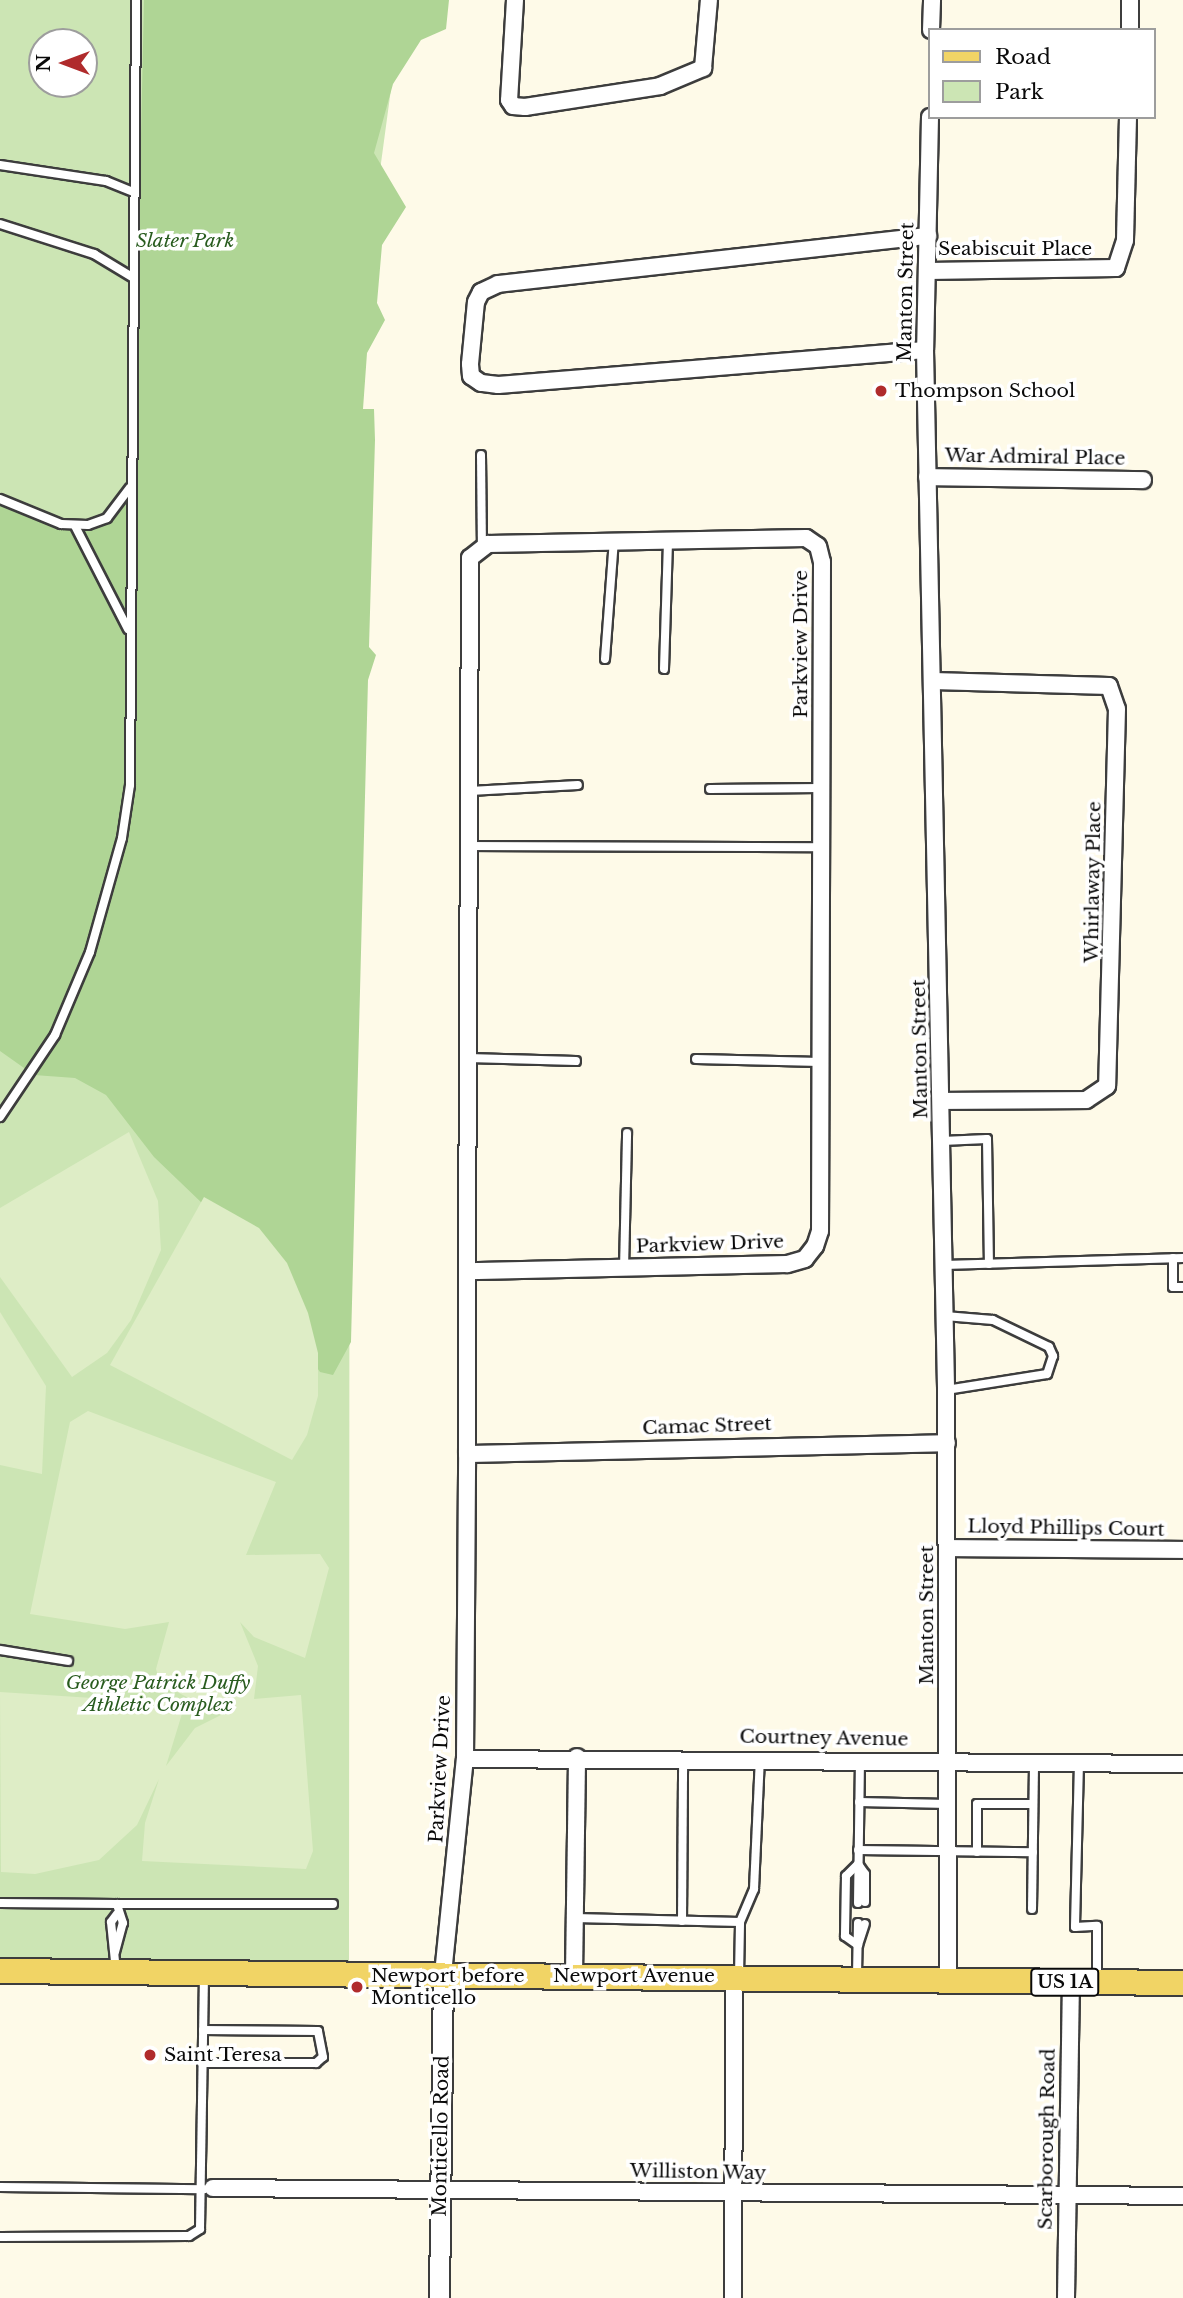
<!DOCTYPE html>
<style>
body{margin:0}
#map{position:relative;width:1183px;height:2298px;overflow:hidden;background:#fefae8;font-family:"Libre Baskerville",serif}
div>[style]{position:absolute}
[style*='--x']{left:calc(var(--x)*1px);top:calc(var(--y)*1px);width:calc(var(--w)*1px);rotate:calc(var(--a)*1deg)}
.green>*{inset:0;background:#cce5b4}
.forest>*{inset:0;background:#afd595}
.pitch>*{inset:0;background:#deedc6}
.roads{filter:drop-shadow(2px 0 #3d3d3d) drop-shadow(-2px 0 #3d3d3d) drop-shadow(0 2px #3d3d3d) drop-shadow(0 -2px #3d3d3d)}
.service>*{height:8px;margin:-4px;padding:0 4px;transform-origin:4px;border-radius:4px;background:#fff}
.minor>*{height:16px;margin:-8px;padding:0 8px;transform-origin:8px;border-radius:8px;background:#fff}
.tertiary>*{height:19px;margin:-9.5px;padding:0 9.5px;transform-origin:9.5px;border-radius:9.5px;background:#fff}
.primary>*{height:24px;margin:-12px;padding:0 12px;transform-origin:12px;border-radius:12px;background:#f1d465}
.dots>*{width:19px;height:19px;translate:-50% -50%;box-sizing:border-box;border:4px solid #fff;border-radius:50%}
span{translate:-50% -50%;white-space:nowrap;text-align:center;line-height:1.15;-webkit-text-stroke:7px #fff;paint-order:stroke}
.shield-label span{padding:2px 5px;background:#fff;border:2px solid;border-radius:5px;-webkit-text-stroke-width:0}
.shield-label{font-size:18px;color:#0a0a0a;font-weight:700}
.park-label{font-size:19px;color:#295c1f;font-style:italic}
.street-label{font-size:19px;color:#0a0a0a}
.poi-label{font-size:19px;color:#0a0a0a}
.left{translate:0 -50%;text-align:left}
.legend{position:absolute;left:928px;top:28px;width:228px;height:91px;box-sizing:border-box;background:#fff;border:2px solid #9d9d9d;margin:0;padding:9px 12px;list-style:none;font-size:21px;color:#0a0a0a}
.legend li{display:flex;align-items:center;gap:14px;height:35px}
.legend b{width:35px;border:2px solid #9d9d9d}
.north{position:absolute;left:28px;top:28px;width:70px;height:70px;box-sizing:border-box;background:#fff;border:2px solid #9d9d9d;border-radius:50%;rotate:270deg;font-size:19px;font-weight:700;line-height:28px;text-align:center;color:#0a0a0a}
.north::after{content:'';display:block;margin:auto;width:24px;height:32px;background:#b02b2c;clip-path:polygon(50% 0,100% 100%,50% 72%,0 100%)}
</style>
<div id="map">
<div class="green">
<i style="clip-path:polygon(evenodd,0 0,403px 0,350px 393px,349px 1972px,0 1969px,0 0,42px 42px,84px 42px,84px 84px,42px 84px,42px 42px)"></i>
</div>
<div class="forest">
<i style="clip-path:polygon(144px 0,449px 0,446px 29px,421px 40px,393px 84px,374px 153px,406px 207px,382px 245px,377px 303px,385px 320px,367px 353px,363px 409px,374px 409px,375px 440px,369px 647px,376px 655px,368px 680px,351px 1342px,333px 1375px,320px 1372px,204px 1205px,154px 1157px,106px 1095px,75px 1078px,34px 1075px,0 1051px,0 496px,80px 527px,104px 518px,133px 493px)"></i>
</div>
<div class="pitch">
<i style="clip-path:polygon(129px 1132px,158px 1201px,161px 1250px,131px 1320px,107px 1353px,72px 1377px,0 1277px,0 1208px)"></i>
<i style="clip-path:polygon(204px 1197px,259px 1228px,287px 1263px,308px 1313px,318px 1353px,318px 1396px,307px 1435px,292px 1460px,110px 1365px)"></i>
<i style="clip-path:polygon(0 1312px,46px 1386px,42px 1474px,0 1465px)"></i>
<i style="clip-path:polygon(88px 1411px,276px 1482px,246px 1555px,320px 1554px,329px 1568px,305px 1658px,254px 1637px,240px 1622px,258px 1666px,254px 1699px,301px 1695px,313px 1851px,306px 1869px,142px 1861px,145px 1823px,159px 1779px,137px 1825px,99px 1860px,35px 1874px,1px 1872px,0 1692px,185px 1704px,166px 1766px,195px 1728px,221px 1715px,160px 1683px,156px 1669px,169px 1622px,125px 1629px,30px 1614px,70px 1422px)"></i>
</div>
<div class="roads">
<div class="service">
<i style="--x:0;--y:165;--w:107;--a:8.6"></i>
<i style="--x:106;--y:181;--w:29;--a:22"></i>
<i style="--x:0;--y:224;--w:99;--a:17.7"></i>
<i style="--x:94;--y:254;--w:44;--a:31.2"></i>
<i style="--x:481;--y:455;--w:91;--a:89.4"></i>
<i style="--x:0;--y:499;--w:66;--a:22.3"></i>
<i style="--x:61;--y:524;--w:27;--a:2"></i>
<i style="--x:88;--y:525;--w:20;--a:-20"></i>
<i style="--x:107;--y:518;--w:38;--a:-53"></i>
<i style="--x:75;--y:526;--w:116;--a:62.8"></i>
<i style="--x:605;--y:659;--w:119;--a:-85.7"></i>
<i style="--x:664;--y:669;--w:130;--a:-88.2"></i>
<i style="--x:710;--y:789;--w:111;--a:-0.5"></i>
<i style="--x:470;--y:791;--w:108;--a:-3.2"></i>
<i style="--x:469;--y:846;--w:351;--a:0.2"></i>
<i style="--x:468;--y:1058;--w:108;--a:1.6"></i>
<i style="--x:696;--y:1059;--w:124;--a:1.4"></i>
<i style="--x:0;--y:1117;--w:99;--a:-56.1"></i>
<i style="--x:55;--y:1035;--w:90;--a:-67.1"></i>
<i style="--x:90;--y:952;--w:118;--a:-74.3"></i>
<i style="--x:122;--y:838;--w:54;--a:-81.4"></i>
<i style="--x:130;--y:785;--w:785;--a:-89.56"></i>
<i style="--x:942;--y:1141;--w:45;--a:-2.5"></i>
<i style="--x:987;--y:1139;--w:125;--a:89.1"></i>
<i style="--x:1173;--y:1258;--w:29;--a:90"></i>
<i style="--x:1173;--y:1287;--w:10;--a:0"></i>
<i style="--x:944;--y:1265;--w:239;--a:-1.7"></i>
<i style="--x:624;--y:1269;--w:136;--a:-88.7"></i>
<i style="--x:945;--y:1316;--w:48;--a:4.8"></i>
<i style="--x:993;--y:1320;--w:62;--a:25.7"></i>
<i style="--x:1049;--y:1347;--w:10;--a:66"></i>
<i style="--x:1053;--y:1356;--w:19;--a:108"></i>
<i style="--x:1047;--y:1374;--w:102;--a:171"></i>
<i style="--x:0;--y:1650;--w:69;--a:9.2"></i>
<i style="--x:1079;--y:1762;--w:165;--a:91.4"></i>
<i style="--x:1075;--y:1927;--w:22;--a:-3"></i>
<i style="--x:1097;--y:1926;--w:53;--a:90"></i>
<i style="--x:859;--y:1802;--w:89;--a:1.3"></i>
<i style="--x:858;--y:1850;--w:175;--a:0.7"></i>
<i style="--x:977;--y:1852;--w:48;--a:-90"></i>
<i style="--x:977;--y:1804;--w:56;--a:0"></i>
<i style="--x:858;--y:1864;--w:17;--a:135"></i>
<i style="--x:846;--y:1876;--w:60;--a:91"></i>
<i style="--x:845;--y:1936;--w:16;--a:35"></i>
<i style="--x:858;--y:1864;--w:12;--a:55"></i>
<i style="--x:865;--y:1874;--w:28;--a:90"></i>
<i style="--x:0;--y:1903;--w:117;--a:0.5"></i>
<i style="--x:858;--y:1903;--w:141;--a:-89.2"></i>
<i style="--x:1032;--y:1909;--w:147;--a:-89.2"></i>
<i style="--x:575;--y:1918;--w:165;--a:1.4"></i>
<i style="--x:682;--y:1921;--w:161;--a:-89.6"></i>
<i style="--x:858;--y:1945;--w:22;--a:-72"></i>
<i style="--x:115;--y:1952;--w:30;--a:-75"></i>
<i style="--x:123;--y:1923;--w:20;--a:-108"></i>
<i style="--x:117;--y:1904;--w:216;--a:0"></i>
<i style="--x:116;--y:1971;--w:49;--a:-95.8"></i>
<i style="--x:111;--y:1922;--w:10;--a:-53"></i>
<i style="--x:857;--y:1975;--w:52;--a:-88.9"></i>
<i style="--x:739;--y:1976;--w:54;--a:-88.9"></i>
<i style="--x:740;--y:1922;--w:36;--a:-67"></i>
<i style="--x:754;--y:1889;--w:131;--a:-87.4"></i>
<i style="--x:202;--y:2063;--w:114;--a:0"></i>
<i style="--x:316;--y:2063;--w:9;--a:-41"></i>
<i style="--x:323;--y:2057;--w:26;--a:-101"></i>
<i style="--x:318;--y:2031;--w:115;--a:-179.5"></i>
<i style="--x:0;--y:2187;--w:204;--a:0.6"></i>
<i style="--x:0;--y:2237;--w:189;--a:-0.3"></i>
<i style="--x:189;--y:2236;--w:13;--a:-32"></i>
<i style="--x:200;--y:2229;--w:254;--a:-89.1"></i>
</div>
<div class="minor">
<i style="--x:515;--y:0;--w:100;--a:93.4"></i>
<i style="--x:509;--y:100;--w:7;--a:56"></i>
<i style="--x:513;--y:106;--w:12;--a:5"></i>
<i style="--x:525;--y:107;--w:137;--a:-8.8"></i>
<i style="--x:660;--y:86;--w:47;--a:-22.7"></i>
<i style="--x:703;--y:68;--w:68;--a:-85"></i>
<i style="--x:931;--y:30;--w:30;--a:-88"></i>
<i style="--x:1130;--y:30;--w:30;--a:-90"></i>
<i style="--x:930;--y:117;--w:233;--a:91.2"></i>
<i style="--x:925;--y:350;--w:1040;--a:88.84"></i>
<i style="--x:946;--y:1390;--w:590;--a:89.81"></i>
<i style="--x:928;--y:271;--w:188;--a:-0.9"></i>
<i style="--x:1116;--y:268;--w:29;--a:-72"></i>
<i style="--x:1125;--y:240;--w:123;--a:-88.6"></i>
<i style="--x:925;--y:350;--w:428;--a:175.3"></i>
<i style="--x:498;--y:385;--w:17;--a:-173"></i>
<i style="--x:481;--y:383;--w:12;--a:-145"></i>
<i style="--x:471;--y:376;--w:12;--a:-95"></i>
<i style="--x:470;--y:364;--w:62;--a:-84.5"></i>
<i style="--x:476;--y:302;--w:11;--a:-63"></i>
<i style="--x:481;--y:292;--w:19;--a:-25"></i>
<i style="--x:498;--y:284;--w:433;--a:-6.4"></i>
<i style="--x:927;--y:477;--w:216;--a:0.8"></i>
<i style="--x:933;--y:681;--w:176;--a:1.6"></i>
<i style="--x:1109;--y:686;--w:24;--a:71"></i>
<i style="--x:1117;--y:709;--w:377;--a:91.5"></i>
<i style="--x:1107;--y:1086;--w:25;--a:146"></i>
<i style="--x:1086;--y:1100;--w:144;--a:179.6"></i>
<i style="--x:467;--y:1454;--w:480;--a:-1.3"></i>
<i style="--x:948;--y:1548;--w:235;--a:0.5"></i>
<i style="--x:465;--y:1759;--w:718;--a:0.4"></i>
<i style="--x:443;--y:1974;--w:216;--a:-84.2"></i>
<i style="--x:465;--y:1759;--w:305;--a:-89.6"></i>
<i style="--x:467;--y:1454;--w:183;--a:-90"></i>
<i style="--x:467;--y:1271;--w:713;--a:-89.76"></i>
<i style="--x:470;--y:558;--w:23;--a:-38"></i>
<i style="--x:488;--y:544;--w:318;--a:-1.1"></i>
<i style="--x:806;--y:538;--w:14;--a:34"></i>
<i style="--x:818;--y:546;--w:16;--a:76"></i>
<i style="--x:822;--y:562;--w:669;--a:90.17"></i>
<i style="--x:820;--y:1231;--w:16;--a:108"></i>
<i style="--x:815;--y:1246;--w:16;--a:128"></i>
<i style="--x:805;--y:1259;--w:19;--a:164"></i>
<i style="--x:787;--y:1264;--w:320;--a:178.7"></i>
<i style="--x:574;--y:1975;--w:218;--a:-89.2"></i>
<i style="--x:213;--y:2188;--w:970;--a:0.47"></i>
<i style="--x:733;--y:2298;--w:322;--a:-89.8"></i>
<i style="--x:1066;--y:2298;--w:316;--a:-89.1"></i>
</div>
<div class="tertiary">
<i style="--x:439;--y:2298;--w:324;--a:-89.3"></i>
</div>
<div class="primary">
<i style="--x:0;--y:1971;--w:1183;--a:0.58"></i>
</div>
</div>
<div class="dots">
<i style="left:881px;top:391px;background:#b02b2c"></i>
<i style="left:357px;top:1987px;background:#b02b2c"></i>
<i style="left:150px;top:2055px;background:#b02b2c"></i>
</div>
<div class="shield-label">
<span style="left:1065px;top:1982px">US 1A</span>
</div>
<div class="park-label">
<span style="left:185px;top:241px">Slater Park</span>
<span style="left:158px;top:1694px">George Patrick Duffy<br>Athletic Complex</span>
</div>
<div class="street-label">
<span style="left:1015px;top:249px">Seabiscuit Place</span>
<span style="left:906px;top:292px;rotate:-89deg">Manton Street</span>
<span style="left:1035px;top:457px;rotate:1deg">War Admiral Place</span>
<span style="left:801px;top:644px;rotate:-90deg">Parkview Drive</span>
<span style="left:1093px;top:882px;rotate:-89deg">Whirlaway Place</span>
<span style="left:920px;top:1049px;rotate:-91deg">Manton Street</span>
<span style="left:710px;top:1244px;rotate:-2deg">Parkview Drive</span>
<span style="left:707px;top:1426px;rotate:-2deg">Camac Street</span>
<span style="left:1066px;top:1528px;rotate:1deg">Lloyd Phillips Court</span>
<span style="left:927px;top:1615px;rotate:-90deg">Manton Street</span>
<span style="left:824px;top:1738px;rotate:1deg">Courtney Avenue</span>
<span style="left:440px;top:1769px;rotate:-87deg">Parkview Drive</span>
<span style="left:634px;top:1976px">Newport Avenue</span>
<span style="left:441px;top:2136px;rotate:-89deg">Monticello Road</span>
<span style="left:1047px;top:2139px;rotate:-89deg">Scarborough Road</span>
<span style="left:698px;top:2172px;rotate:1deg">Williston Way</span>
</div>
<div class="poi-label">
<span class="left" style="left:895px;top:391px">Thompson School</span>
<span class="left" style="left:371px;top:1987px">Newport before<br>Monticello</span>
<span class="left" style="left:164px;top:2055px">Saint Teresa</span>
</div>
<ul class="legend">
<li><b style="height:9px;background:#f1d465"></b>Road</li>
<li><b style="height:19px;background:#cce5b4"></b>Park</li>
</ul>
<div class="north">N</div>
</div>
